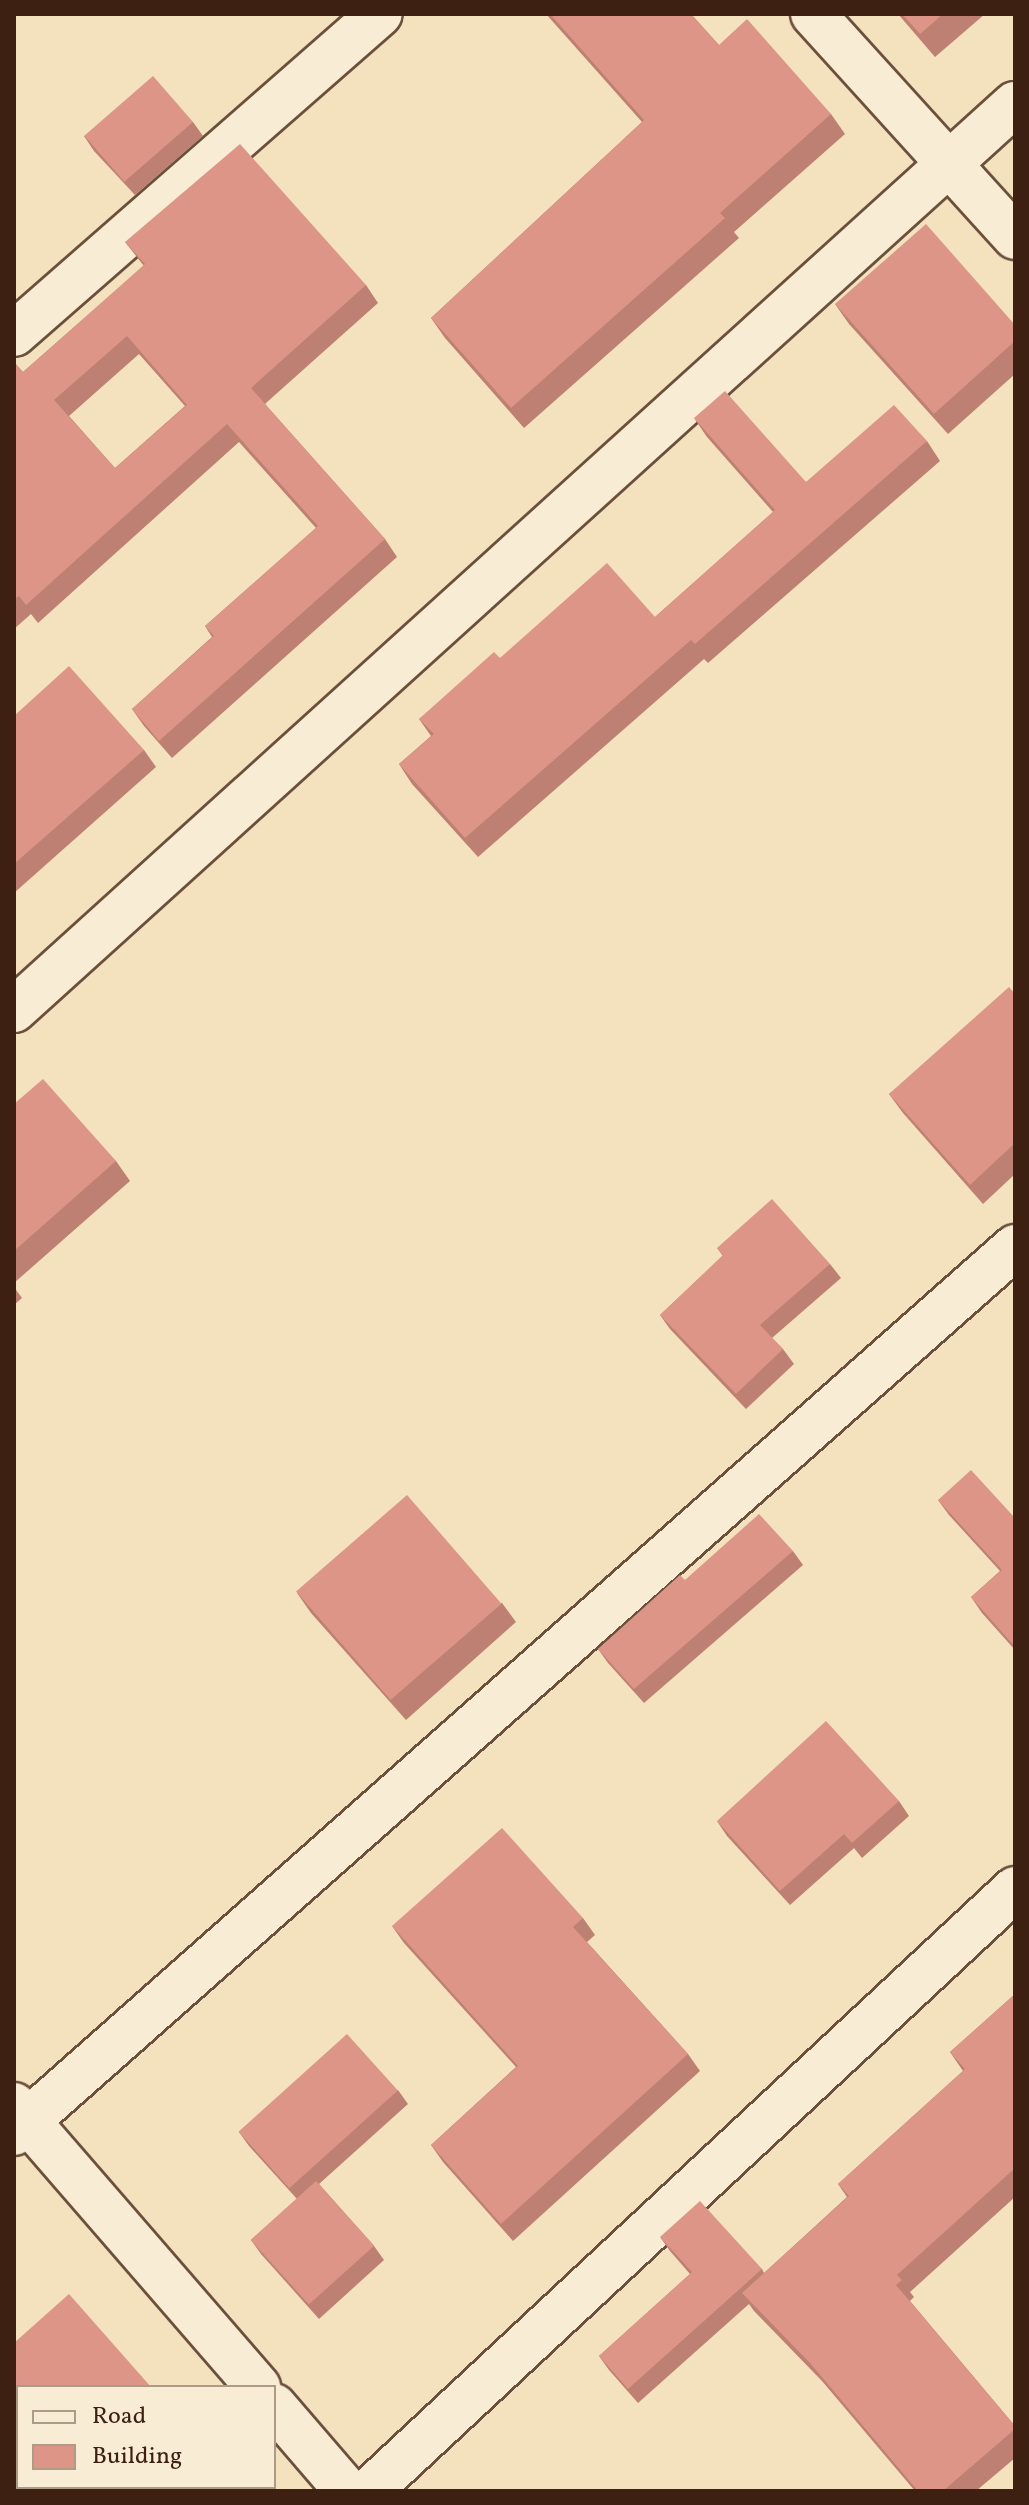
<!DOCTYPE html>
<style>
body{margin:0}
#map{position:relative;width:1029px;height:2505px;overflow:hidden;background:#f4e1be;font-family:Vollkorn,serif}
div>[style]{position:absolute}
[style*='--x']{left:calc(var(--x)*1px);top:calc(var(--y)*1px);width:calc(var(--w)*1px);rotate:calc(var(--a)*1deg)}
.roads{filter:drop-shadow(2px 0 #6b503d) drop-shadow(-2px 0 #6b503d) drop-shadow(0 2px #6b503d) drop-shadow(0 -2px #6b503d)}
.minor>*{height:44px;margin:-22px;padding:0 22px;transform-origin:22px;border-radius:22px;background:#f8ecd5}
.wall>*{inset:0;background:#bd8073;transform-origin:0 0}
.building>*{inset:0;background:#dc9586;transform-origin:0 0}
span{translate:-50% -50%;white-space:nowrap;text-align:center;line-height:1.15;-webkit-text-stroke:8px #f8ecd5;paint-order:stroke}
.frame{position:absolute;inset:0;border:16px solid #3d2012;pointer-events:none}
.legend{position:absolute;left:16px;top:2385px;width:260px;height:104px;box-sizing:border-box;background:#f8ecd5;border:2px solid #ad9a87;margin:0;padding:10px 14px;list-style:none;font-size:24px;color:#3d2012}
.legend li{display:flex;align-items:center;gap:16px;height:40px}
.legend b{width:40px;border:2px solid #ad9a87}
</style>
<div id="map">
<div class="roads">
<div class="minor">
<i style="--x:813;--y:14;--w:301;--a:47.8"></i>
<i style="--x:14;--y:334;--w:486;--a:-41.2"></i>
<i style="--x:14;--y:1010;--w:1350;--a:-42.15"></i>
<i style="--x:14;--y:2105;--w:373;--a:49.1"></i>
<i style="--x:14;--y:2133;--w:1337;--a:-41.51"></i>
<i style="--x:274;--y:2406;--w:112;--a:49.3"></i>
<i style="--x:369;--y:2491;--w:883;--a:-42.98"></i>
</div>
</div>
<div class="wall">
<i style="clip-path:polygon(546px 14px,691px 14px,719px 45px,831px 114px,845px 134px,734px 232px,739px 238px,524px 428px,445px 338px,431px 318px,642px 122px)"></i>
<i style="clip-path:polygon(898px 14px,985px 14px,935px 57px)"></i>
<i style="clip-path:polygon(193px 122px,203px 136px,135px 195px,94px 151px,84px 136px)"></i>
<i style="clip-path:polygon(evenodd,125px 242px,366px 285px,378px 303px,265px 404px,385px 539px,397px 557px,172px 758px,144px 726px,132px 709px,212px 637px,205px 626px,316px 528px,239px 442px,38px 623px,31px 614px,14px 629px,14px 362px,23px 372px,144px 266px,125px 242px,139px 354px,185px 406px,115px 468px,69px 416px,139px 354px)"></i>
<i style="clip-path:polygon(835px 304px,1015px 325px,1015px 374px,948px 434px,849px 324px)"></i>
<i style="clip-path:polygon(694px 418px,806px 482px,927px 441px,940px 461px,708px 663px,704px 659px,478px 857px,412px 784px,399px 764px,431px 736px,419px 719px,500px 658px,655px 617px,773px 512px,707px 437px)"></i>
<i style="clip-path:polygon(14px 716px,144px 750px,156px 767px,14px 893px)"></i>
<i style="clip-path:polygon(1015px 994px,1015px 1174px,983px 1204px,903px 1113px,889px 1094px)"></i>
<i style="clip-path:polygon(14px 1104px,116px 1161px,130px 1181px,14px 1283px)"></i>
<i style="clip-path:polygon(717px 1248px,830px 1264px,841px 1278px,772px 1338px,783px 1349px,794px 1364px,746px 1409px,670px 1329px,660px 1315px,723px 1256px)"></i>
<i style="clip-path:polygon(14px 1287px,22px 1298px,14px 1305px)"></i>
<i style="clip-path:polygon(938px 1500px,1015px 1518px,1015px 1650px,982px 1613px,971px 1597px,1000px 1571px,949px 1515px)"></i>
<i style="clip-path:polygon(793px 1551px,803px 1565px,644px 1703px,608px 1663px,598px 1649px,685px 1580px)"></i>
<i style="clip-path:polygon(297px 1593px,502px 1603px,516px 1622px,406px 1720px,311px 1613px)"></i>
<i style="clip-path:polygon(899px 1801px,909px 1816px,862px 1858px,854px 1848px,790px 1905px,727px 1836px,717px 1821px)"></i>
<i style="clip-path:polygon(583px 1918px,595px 1935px,587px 1942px,688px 2054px,700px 2071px,513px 2241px,443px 2162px,431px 2145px,516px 2067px,404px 1943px,392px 1926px)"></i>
<i style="clip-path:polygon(1015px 1994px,1015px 2197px,910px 2292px,914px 2297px,910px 2301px,1015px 2426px,1015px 2458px,976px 2491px,915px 2491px,822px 2381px,754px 2311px,749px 2304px,638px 2403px,609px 2370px,599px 2356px,690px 2274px,670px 2251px,660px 2237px,762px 2269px,764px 2273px,847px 2197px,838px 2184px,963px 2071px,950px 2052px)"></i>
<i style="clip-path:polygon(398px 2090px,408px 2104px,319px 2184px,374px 2246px,384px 2260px,319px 2319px,261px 2254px,251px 2240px,297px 2199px,249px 2146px,239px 2132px)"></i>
<i style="left:18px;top:2487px;width:66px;height:6px"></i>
</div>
<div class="building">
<i style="clip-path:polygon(550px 14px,691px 14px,719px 45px,747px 19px,831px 114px,720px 213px,725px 218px,511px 408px,431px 318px,644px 120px)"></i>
<i style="clip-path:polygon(902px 14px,943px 14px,920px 34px)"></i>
<i style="left:153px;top:76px;width:61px;height:91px;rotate:49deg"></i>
<i style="clip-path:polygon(evenodd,240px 144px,366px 285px,251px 388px,385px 539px,159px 741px,132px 709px,214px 636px,205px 626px,318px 526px,227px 424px,26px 605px,19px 596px,14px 600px,14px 362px,23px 372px,145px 264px,125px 242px,240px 144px,127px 336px,187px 405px,115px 468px,54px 400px,127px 336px)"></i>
<i style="clip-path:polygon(926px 224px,1015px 325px,1015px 341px,934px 414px,835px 304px)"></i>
<i style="clip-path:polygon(725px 391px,806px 482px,894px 405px,927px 441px,695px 644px,691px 640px,465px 838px,399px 764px,434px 734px,419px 719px,494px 652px,500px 658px,607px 563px,655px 617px,775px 510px,694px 418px)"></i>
<i style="clip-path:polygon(69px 666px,144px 750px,14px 864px,14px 716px)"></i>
<i style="clip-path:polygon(1009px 987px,1015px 994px,1015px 1143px,970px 1185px,889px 1094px)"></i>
<i style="clip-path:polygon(43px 1079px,116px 1161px,14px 1251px,14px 1104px)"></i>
<i style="clip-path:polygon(772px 1199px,830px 1264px,760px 1325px,783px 1349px,736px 1394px,660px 1315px,723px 1255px,717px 1248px)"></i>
<i style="clip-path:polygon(971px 1470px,1015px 1518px,1015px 1647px,971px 1597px,1002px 1570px,938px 1500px)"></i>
<i style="left:407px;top:1495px;width:144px;height:147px;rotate:49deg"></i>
<i style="clip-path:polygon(759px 1514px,793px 1551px,634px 1689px,598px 1649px,680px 1575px,685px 1580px)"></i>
<i style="clip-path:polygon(826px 1721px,899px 1801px,852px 1843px,844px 1834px,780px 1891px,717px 1821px)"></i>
<i style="clip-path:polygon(502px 1828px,583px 1918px,573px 1927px,688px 2054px,501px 2224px,431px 2145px,518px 2066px,392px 1926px)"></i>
<i style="clip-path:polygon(1015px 1994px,1015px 2168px,897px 2275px,902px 2280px,896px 2285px,1015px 2426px,1015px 2429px,943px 2491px,918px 2491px,810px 2363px,742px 2293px,849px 2196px,838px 2184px,965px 2069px,950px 2052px)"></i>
<i style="left:347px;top:2034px;width:76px;height:146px;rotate:48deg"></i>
<i style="left:316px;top:2181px;width:87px;height:88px;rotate:48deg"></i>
<i style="clip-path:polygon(700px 2201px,762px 2269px,628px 2389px,599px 2356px,692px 2272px,660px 2237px)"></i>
<i style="clip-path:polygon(69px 2294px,151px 2387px,18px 2387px,18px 2487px,48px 2487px,43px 2491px,14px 2491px,14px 2343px)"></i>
</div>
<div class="frame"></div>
<ul class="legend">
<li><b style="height:10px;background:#f8ecd5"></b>Road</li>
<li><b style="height:22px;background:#dc9586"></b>Building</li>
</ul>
</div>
